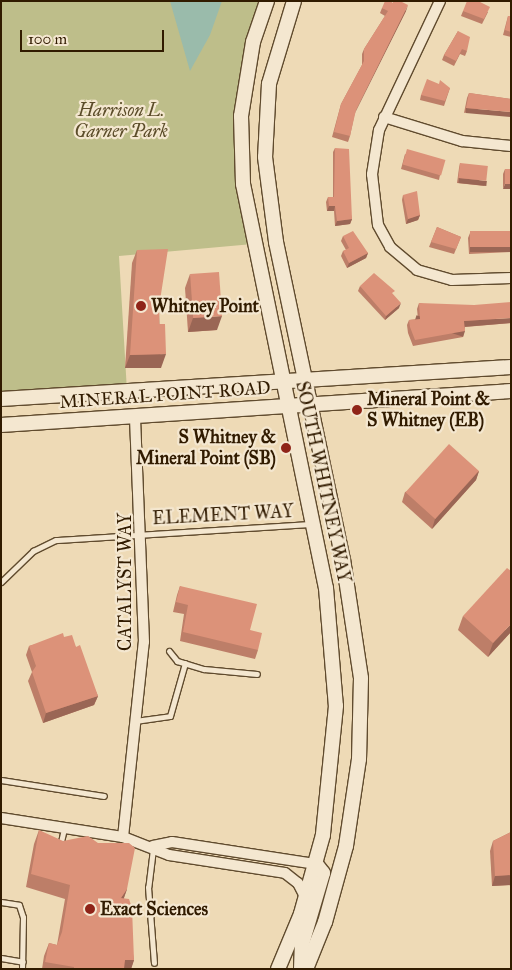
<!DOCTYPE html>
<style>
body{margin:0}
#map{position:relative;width:512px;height:970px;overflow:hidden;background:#eedab6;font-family:"IM FELL Great Primer",serif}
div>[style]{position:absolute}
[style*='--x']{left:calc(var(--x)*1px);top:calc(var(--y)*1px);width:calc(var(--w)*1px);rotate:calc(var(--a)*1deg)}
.green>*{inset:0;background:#bebe8a}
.water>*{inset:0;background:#9abbab}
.roads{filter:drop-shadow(1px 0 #604b2e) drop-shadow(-1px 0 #604b2e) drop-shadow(0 1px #604b2e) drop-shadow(0 -1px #604b2e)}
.lane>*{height:5px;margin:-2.5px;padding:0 2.5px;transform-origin:2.5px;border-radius:2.5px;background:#f4e7d0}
.street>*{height:10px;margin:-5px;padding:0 5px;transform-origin:5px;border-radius:5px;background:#f4e7d0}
.secondary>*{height:14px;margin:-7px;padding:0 7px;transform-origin:7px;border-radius:7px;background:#f4e7d0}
.wall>*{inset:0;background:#bd7e68}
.shaded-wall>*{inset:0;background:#9a6655;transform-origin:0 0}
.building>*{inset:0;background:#dc9279;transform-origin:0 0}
.dots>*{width:14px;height:14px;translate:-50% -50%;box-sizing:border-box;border:2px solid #f4e7d0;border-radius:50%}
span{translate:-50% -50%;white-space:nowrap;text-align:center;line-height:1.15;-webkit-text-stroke:4.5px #f4e7d0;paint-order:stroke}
.park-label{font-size:18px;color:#5b4c29;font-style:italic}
.poi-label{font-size:18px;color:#311b00;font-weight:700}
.left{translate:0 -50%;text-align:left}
.right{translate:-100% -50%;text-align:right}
.street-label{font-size:18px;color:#311b00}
.frame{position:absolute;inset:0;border:2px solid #311b00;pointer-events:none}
.scale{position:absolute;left:20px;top:30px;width:144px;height:22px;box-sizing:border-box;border:2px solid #311b00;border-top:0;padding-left:6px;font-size:15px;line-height:18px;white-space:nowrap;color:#311b00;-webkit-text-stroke:4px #f4e7d0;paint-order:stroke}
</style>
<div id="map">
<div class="green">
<i style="clip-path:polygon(1px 1px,267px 1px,241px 116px,253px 244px,119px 256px,127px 391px,1px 399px)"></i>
</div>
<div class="water">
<i style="clip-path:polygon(170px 1px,222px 1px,210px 35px,190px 71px)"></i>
</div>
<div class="roads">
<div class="lane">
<i style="--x:1;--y:582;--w:45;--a:-44.1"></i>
<i style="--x:33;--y:551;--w:25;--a:-26"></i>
<i style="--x:56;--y:540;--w:256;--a:-3.6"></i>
<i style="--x:169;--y:651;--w:13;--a:51"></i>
<i style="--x:177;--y:661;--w:28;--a:17"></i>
<i style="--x:204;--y:669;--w:53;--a:5.4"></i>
<i style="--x:135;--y:721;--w:35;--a:-8"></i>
<i style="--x:170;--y:716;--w:55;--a:-74.2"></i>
<i style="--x:1;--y:780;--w:104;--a:8.8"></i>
<i style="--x:60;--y:846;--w:18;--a:-77"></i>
<i style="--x:153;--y:849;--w:38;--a:97"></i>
<i style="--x:148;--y:887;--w:76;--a:85.5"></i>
<i style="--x:1;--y:902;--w:18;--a:9"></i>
<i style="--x:19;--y:905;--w:13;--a:72"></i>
<i style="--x:23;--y:917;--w:52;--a:91.1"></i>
<i style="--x:1;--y:958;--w:22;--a:10"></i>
</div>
<div class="street">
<i style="--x:440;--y:1;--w:143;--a:115.3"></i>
<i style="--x:379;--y:130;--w:45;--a:99"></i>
<i style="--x:372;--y:174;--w:51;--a:83.3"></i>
<i style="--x:378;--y:225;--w:25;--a:61"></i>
<i style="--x:390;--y:247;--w:35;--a:40"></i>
<i style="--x:417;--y:270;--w:36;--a:16"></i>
<i style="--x:452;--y:280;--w:59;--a:-1.9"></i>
<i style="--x:384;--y:117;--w:82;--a:17.1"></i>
<i style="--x:462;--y:141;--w:49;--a:5.8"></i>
<i style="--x:1;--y:818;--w:123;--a:8.9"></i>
<i style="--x:123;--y:837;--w:49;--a:21.4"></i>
<i style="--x:169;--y:855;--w:117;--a:8.8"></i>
<i style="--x:285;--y:873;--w:16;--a:38"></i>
<i style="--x:298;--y:883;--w:18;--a:63"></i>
<i style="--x:123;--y:837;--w:196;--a:-83.9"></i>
<i style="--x:144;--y:642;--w:227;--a:-92.3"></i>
<i style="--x:153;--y:846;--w:19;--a:-12"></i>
<i style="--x:172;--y:842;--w:146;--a:8.7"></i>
</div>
<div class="secondary">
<i style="--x:267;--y:1;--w:43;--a:108.9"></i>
<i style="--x:253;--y:42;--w:75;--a:99.2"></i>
<i style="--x:241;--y:116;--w:68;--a:88.3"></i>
<i style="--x:243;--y:184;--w:412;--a:78.4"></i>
<i style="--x:326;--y:588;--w:118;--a:85.2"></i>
<i style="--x:336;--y:706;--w:130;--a:95.8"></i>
<i style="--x:323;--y:835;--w:82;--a:105.6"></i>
<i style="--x:301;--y:914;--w:60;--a:112.7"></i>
<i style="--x:294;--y:1;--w:87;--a:106.8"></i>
<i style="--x:269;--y:84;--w:73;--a:93.1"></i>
<i style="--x:265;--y:157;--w:86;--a:82.6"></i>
<i style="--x:276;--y:242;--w:324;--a:78.1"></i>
<i style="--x:343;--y:559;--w:120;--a:81.4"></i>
<i style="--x:361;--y:678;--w:81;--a:91.4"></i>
<i style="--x:359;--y:759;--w:88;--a:98.5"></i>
<i style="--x:346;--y:846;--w:79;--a:105.4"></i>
<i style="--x:325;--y:922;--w:51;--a:112"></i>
<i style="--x:1;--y:399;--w:511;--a:-3.59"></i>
<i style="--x:1;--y:425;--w:511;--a:-3.81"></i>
<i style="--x:301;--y:969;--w:25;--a:-88"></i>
<i style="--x:302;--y:944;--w:74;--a:-73.5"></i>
<i style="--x:323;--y:873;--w:11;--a:-128"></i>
</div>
</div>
<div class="wall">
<i style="clip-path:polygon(382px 8px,406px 11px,355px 112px,350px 136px,348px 142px,332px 137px,341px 104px,362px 65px,362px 54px,364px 49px,385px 16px,380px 13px)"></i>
<i style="clip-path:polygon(463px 11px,488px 12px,482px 24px,461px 16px)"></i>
<i style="clip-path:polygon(508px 16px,511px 16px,511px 37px,503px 35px)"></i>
<i style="clip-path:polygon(458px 31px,467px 51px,465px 56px,460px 54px,454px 66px,442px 60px,444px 55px)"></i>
<i style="clip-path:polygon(450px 88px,444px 106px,420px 100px,421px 95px)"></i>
<i style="clip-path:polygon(469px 93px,511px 99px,464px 113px,467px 98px)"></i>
<i style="clip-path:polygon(335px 148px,352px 219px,350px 224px,335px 226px,334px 211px,327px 211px,326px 202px,328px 197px,333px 197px,333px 152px)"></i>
<i style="clip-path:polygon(405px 154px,440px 175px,439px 180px,401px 169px)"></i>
<i style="clip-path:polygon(460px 163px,485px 186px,457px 183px,459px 168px)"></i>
<i style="clip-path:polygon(505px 169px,511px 169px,503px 189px,503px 174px)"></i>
<i style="clip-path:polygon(403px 195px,420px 215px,418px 220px,406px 224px,402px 200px)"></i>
<i style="clip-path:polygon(437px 227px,461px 237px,454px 254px,429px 247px)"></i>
<i style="clip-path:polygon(511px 231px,511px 252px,469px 254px,468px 238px,470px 233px)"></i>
<i style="clip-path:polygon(343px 236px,368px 253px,366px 258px,347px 268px,341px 256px,343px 251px,346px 250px,341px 241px)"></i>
<i style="clip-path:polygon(137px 250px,159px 307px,161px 368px,125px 368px,132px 263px)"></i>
<i style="clip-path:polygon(190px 274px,217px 330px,188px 332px,185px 288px)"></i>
<i style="clip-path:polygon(360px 286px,399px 308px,385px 320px,358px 291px)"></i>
<i style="clip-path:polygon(419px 303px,511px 323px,465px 327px,463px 337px,413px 346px,408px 333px,407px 325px,409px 320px,418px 319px,417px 309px)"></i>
<i style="clip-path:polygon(479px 471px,476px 480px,432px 529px,402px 502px,405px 492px)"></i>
<i style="clip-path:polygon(180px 586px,250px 630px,258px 650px,255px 659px,180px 641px,184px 614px,173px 612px,177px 595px)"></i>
<i style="clip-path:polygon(463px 616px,511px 632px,488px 657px,458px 630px)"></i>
<i style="clip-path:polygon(64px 637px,76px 647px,98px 696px,94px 705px,43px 723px,28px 681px,32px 672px,26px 655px,29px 646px)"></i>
<i style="clip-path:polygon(39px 830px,127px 889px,124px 898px,134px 960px,131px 969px,42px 969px,44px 956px,49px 943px,57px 945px,65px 899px,26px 887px,34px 844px)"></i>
<i style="clip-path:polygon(511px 832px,511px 885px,492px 886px,490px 851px,493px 841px)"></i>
</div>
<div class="shaded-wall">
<i style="clip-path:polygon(408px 5px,406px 11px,354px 115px,356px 110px)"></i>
<i style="left:466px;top:108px;width:45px;height:5px;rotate:5deg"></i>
<i style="left:459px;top:178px;width:28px;height:5px;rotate:6deg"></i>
<i style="clip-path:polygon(505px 184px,511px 184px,511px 189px,503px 189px)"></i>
<i style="clip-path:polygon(329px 206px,335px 206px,334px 211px,327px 211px)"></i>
<i style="clip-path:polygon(420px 215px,418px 220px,406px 224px,408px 219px)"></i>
<i style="clip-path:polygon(352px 219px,350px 224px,335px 226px,337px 221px)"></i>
<i style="left:511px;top:247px;width:5px;height:41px;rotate:90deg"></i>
<i style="clip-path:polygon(368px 253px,366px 258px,347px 268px,349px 263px)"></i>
<i style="clip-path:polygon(401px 303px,399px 308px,385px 320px,386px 316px)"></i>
<i style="clip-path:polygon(222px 316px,217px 330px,188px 332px,193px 318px)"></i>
<i style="clip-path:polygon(511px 318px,511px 323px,462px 327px,464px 321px)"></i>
<i style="left:465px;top:331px;width:6px;height:51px;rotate:108deg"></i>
<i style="clip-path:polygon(166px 354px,161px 368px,125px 368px,130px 355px)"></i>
<i style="clip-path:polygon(479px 471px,476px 480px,432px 529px,435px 519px)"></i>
<i style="clip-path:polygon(511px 624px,511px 632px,488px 657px,493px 643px)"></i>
<i style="clip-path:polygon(98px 696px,94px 705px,43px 723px,46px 713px)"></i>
<i style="clip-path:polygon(511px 875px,511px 885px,492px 886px,495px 876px)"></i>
<i style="clip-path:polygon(127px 889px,122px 903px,121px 898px)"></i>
<i style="clip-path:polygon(125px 960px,134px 960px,131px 969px,122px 969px)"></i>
</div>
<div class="building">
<i style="clip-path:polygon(385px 1px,390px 1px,393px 3px,393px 1px,400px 1px,408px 5px,356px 110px,350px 136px,334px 132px,341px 104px,364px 61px,364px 49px,388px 11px,382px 8px)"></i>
<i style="clip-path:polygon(467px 1px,478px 1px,490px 7px,484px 19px,463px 11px)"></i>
<i style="clip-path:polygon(508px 16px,511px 16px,511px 32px,505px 30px)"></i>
<i style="clip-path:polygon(458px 31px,470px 37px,467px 51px,462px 49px,456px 61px,444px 55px)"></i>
<i style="clip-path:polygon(427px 79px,439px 84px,440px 80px,450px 88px,445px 101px,421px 95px)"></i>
<i style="clip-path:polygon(469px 93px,511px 99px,511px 112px,466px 108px)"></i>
<i style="clip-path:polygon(335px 148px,349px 149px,352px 219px,337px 221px,335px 206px,329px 206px,328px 197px,334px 197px)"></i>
<i style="left:407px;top:149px;width:40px;height:16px;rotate:16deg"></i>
<i style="left:460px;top:163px;width:28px;height:15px;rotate:6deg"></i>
<i style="left:505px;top:169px;width:6px;height:15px"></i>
<i style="clip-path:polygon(417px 191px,420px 215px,408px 219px,403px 195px)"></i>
<i style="clip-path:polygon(437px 227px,461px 237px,456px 249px,431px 242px)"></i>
<i style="clip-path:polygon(353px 231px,368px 253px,349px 263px,343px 251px,349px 248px,343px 236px)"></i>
<i style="left:511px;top:231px;width:16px;height:41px;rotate:90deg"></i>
<i style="clip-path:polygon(168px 249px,159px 307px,159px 324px,165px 324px,166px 354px,130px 355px,137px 250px)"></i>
<i style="left:219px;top:272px;width:44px;height:29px;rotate:86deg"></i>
<i style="clip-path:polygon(374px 273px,395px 291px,392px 293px,401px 303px,386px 316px,360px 286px)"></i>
<i style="clip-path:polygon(511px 302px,511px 318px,464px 321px,465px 331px,415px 340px,410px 327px,409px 320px,420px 319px,419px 303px,474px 305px)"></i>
<i style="left:449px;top:444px;width:40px;height:65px;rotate:42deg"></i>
<i style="clip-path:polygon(507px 568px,511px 571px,511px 624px,493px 643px,463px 616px)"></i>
<i style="clip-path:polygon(180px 586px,257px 604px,250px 630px,262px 633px,258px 650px,183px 632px,188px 605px,176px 602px)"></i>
<i style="clip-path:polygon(63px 633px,64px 637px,72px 635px,76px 647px,80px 645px,98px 696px,46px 713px,32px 672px,36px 666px,29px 646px)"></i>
<i style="clip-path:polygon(39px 830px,63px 841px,88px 836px,98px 843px,129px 843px,135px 848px,127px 889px,121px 898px,129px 899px,132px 908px,134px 960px,125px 960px,124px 969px,74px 969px,74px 967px,45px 962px,49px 943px,57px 945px,62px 932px,70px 885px,31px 874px)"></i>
<i style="clip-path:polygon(511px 832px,511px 875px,495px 876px,493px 841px)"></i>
</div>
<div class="dots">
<i style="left:141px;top:306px;background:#8f2418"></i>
<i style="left:357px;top:410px;background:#8f2418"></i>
<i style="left:286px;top:448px;background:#8f2418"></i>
<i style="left:90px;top:909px;background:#8f2418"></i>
</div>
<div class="park-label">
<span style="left:121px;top:121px">Harrison L.<br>Garner Park</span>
</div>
<div class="poi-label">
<span class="left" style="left:151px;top:306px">Whitney Point</span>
<span class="left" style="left:367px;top:410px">Mineral Point &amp;<br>S Whitney (EB)</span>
<span class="right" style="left:276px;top:448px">S Whitney &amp;<br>Mineral Point (SB)</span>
<span class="left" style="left:100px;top:909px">Exact Sciences</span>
</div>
<div class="street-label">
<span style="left:165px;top:395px;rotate:-4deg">MINERAL POINT ROAD</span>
<span style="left:323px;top:482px;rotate:78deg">SOUTH WHITNEY WAY</span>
<span style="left:223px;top:515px;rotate:-3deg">ELEMENT WAY</span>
<span style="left:125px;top:582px;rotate:-90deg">CATALYST WAY</span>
</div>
<div class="frame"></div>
<div class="scale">100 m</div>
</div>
